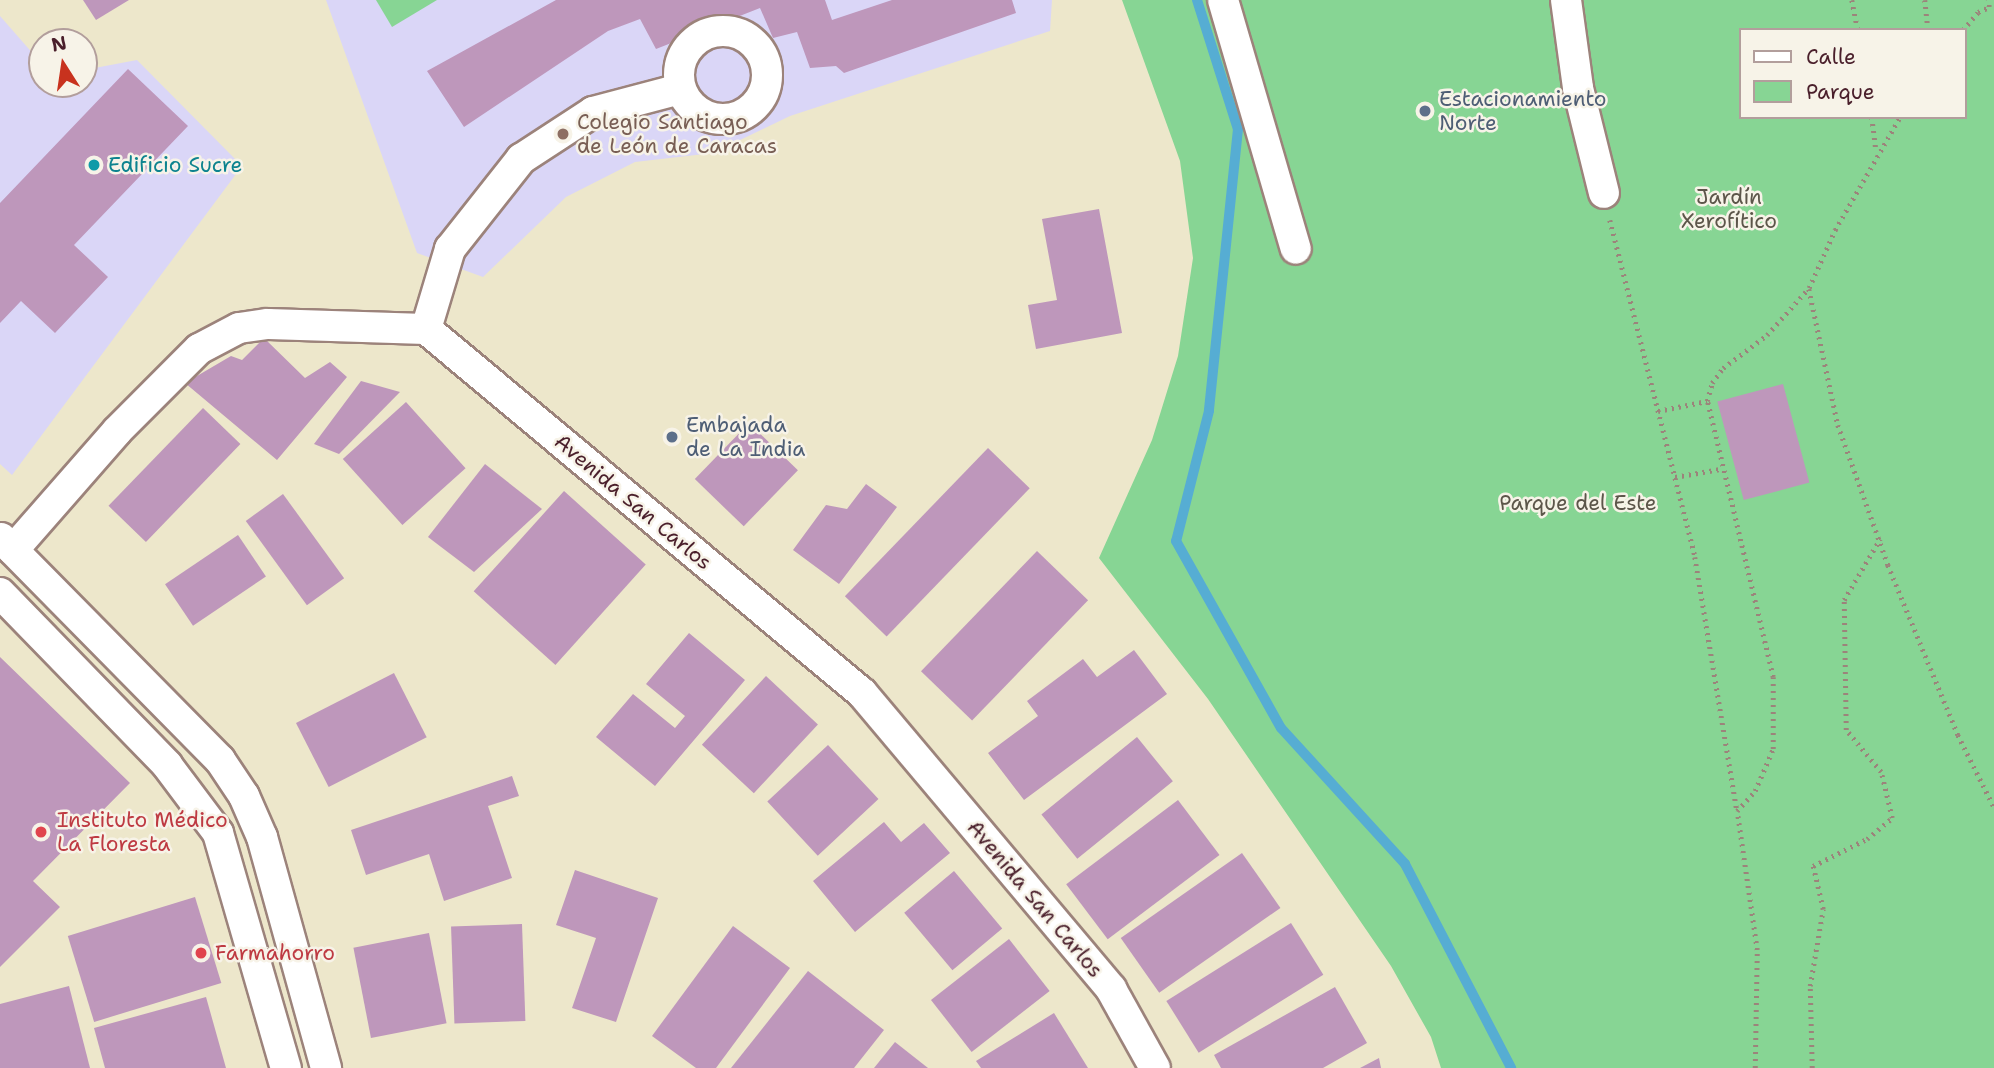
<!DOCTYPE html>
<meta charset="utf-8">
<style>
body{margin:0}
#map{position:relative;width:1994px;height:1068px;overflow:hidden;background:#ede7cb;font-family:"Shantell Sans",sans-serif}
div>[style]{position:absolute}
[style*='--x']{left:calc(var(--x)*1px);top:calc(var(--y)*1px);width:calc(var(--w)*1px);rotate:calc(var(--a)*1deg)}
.built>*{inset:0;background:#dad6f7}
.green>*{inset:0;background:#87d594}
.stream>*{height:10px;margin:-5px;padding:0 5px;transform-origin:5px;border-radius:5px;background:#56add3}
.building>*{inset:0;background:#be97bb;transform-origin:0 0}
.path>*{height:4.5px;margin-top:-2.25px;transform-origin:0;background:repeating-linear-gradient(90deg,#9c837b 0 2px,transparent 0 7px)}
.roads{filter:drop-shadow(2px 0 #9c837b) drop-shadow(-2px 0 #9c837b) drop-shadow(0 2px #9c837b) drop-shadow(0 -2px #9c837b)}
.minor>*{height:30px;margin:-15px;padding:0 15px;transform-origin:15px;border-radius:15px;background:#fff}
.minor>.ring{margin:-15px;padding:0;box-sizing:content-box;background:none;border:30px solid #fff;border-radius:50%}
.dots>*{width:19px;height:19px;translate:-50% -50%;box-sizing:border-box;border:4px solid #f7f3e8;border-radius:50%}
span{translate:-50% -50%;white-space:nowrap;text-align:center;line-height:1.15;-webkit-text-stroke:5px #f7f3e8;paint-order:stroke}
.service-label{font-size:21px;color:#4e5e75}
.left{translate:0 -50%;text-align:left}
.education-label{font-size:21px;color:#785e54}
.culture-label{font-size:21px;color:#0d838f}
.park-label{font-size:21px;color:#5c564a}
.street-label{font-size:21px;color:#4a1f2b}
.health-label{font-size:21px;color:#be3a42}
.legend{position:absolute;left:1739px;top:28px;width:228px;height:91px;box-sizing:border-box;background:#f7f3e8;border:2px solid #b29e9c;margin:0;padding:9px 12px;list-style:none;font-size:21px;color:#4a1f2b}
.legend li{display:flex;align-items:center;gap:14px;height:35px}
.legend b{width:35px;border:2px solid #b29e9c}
.north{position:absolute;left:28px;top:28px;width:70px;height:70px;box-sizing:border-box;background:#f7f3e8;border:2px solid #b29e9c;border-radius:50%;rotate:348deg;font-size:19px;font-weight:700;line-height:28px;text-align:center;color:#4a1f2b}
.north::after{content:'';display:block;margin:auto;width:24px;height:32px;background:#c8321e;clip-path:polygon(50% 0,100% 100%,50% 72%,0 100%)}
</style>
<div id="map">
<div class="built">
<i style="clip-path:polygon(326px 0,1052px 0,1050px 31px,790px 116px,713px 153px,635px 162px,566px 197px,483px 277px,417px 253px)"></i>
<i style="clip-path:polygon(0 16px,42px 64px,42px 84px,84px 84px,84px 70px,137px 60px,242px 166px,12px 475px,0 464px)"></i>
</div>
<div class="green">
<i style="clip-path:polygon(376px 0,437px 0,392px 27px)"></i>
<i style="clip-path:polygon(evenodd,1122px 0,1994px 0,1994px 1068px,1441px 1068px,1431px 1037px,1391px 966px,1208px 699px,1099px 558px,1152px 440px,1178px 356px,1193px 258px,1180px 161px,1122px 0,1740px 30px,1964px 30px,1964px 117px,1740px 117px,1740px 30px)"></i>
</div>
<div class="stream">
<i style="--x:1197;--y:0;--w:135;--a:72.4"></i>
<i style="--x:1238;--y:129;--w:283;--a:95.9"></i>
<i style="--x:1209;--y:411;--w:134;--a:104.2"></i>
<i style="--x:1176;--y:541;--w:214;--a:60.7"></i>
<i style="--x:1281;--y:728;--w:184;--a:47.6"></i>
<i style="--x:1405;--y:864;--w:230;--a:62.5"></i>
</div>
<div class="building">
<i style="clip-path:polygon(83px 0,129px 0,96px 20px)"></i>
<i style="clip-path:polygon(556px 0,825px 0,832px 20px,892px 0,1012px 0,1016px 13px,844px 73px,836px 66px,810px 68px,797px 32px,773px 38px,760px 8px,656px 49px,640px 19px,608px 31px,464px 127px,427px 71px)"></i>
<i style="clip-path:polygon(128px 69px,188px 126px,74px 245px,108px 277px,55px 333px,21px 301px,0 323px,0 203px)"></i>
<i style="clip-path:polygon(1099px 209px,1122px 333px,1036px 349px,1028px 305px,1057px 300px,1042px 219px)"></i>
<i style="clip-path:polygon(264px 338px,305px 378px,330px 362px,347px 377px,277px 460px,185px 383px,231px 356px,242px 360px)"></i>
<i style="clip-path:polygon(361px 381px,400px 392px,339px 454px,314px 444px)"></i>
<i style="left:1783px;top:384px;width:102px;height:68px;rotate:75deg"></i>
<i style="left:406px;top:402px;width:89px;height:85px;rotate:48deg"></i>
<i style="left:203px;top:408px;width:52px;height:136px;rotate:44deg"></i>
<i style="left:749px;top:423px;width:68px;height:78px;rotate:44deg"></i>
<i style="left:988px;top:448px;width:58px;height:206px;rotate:44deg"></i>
<i style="clip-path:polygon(485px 464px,542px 509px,474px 572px,428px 537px)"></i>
<i style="clip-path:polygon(866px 484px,897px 507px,839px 584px,793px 550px,826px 505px,847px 509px)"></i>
<i style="left:564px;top:491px;width:110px;height:135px;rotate:42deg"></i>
<i style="left:283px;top:494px;width:104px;height:46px;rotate:54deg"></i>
<i style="left:238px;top:535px;width:50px;height:88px;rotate:56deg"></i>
<i style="left:1037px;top:551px;width:71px;height:167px;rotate:44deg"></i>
<i style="clip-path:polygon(689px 633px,745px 680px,655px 786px,596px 737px,633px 694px,675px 728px,685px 716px,646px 684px)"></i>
<i style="clip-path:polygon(1134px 650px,1167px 694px,1024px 800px,988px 753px,1038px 716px,1027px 701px,1083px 659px,1097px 677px)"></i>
<i style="clip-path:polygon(0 657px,130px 783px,33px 881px,60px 907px,0 967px)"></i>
<i style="left:394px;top:673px;width:72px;height:110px;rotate:63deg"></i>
<i style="left:766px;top:676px;width:71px;height:94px;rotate:43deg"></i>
<i style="left:1137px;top:737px;width:57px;height:123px;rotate:51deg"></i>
<i style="left:828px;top:745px;width:74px;height:83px;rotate:47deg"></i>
<i style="clip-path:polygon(512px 776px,519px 796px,488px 806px,512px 878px,444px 901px,429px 854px,366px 875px,351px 830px)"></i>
<i style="left:1178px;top:800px;width:69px;height:140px;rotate:53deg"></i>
<i style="clip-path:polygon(884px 822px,901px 842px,924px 823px,950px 853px,855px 932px,813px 881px)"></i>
<i style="left:1242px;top:853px;width:67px;height:148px;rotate:55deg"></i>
<i style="clip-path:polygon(575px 870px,658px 898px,616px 1022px,572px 1008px,596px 938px,556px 925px)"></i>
<i style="left:954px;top:871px;width:75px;height:65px;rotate:50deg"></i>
<i style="left:195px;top:897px;width:90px;height:133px;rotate:73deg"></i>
<i style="left:1291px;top:923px;width:61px;height:147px;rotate:58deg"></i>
<i style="left:522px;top:924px;width:97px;height:71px;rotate:88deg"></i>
<i style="clip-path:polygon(733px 926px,790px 968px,716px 1068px,696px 1068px,652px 1036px)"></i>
<i style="left:429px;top:933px;width:92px;height:77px;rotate:79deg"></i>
<i style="left:1009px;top:939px;width:66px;height:99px;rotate:52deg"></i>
<i style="clip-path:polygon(808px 971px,884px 1030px,854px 1068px,731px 1068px)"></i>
<i style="clip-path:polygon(69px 986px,90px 1068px,0 1068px,0 1004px)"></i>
<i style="clip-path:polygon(1335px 987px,1367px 1043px,1323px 1068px,1221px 1068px,1214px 1055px)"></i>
<i style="clip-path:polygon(206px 997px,226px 1068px,105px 1068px,94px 1028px)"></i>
<i style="clip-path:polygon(1054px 1013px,1088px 1068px,981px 1068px,976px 1061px)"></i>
<i style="clip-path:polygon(895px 1042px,928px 1068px,874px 1068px)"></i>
<i style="clip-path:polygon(1379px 1058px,1381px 1068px,1360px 1068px)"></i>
</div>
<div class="path">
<i style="--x:1852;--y:0;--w:31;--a:79"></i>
<i style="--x:1925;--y:0;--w:30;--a:84"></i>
<i style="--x:1963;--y:30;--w:23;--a:-50"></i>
<i style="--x:1978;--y:12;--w:12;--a:-24"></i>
<i style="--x:1989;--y:7;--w:7;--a:-98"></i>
<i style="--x:1872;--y:117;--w:34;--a:83"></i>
<i style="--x:1610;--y:220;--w:348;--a:75.8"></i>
<i style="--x:1695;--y:557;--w:256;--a:80.6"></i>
<i style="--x:1809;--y:289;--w:139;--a:78"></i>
<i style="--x:1838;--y:425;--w:149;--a:70.3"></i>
<i style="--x:1888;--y:565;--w:184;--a:67.6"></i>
<i style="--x:1958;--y:735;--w:80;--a:63.4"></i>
<i style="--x:1658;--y:411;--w:50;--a:-11.5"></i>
<i style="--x:1675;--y:477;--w:46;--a:-10.1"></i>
<i style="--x:1755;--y:1068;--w:118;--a:-89"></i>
<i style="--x:1757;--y:950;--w:140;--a:-98.2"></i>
<i style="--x:1737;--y:811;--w:27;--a:-48"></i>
<i style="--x:1755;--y:791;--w:46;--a:-66.8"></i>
<i style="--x:1773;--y:749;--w:72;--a:-90"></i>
<i style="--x:1773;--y:677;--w:284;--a:-103.4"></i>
<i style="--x:1707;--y:401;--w:19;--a:-74"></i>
<i style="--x:1712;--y:383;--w:19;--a:-54"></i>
<i style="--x:1723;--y:368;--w:55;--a:-36.9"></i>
<i style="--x:1767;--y:335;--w:63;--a:-48.2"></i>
<i style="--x:1809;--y:288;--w:64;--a:-65.9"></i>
<i style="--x:1835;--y:230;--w:130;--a:-60.1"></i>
<i style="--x:1812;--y:1068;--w:82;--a:-91.4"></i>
<i style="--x:1810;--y:986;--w:78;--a:-80.4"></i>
<i style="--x:1823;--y:909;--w:44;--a:-103.1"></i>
<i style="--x:1813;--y:866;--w:60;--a:-26.6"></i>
<i style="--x:1867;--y:839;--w:33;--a:-40"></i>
<i style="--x:1892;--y:818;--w:47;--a:-103.4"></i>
<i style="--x:1881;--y:772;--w:55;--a:-129.8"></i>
<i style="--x:1846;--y:730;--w:130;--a:-90.9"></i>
<i style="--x:1844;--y:600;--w:71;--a:-59.5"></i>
</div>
<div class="roads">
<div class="minor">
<i style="--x:1223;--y:0;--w:259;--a:73.7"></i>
<i style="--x:1566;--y:0;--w:89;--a:82.2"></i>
<i style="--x:1578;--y:88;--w:108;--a:76.1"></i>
<i class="ring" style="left:679px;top:31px;width:58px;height:58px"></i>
<i style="--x:426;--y:329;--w:84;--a:-73.3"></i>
<i style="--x:450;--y:249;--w:115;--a:-51.7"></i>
<i style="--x:521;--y:159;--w:86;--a:-33.1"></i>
<i style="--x:593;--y:112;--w:90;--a:-14.8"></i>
<i style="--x:1;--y:538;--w:312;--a:45.4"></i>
<i style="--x:220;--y:760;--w:43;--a:56.3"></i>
<i style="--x:244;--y:796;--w:45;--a:66.3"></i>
<i style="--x:262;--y:837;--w:240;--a:74.5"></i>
<i style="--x:13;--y:550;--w:158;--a:-48.8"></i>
<i style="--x:117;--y:431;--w:116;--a:-45"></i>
<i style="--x:199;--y:349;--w:45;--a:-27.7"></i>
<i style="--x:239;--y:328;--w:29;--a:-8"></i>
<i style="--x:268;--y:324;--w:158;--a:1.8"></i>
<i style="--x:426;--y:329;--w:568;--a:39.86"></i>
<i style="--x:862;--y:693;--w:387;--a:49.9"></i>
<i style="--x:1111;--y:989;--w:90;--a:60.9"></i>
<i style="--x:0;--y:593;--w:240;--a:45.8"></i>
<i style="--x:167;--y:765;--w:85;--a:53.1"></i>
<i style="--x:218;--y:833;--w:245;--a:73.9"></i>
</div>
</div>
<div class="dots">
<i style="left:1425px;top:111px;background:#5c6f8a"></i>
<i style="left:563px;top:134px;background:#8d6e63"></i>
<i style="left:94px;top:165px;background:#0f9aa8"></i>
<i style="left:672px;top:437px;background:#5c6f8a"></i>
<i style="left:41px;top:832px;background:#e0444e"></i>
<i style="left:201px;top:953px;background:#e0444e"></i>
</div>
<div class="service-label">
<span class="left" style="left:1439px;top:111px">Estacionamiento<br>Norte</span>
<span class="left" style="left:686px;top:437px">Embajada<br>de La India</span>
</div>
<div class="education-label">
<span class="left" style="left:577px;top:134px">Colegio Santiago<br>de León de Caracas</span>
</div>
<div class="culture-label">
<span class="left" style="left:108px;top:165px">Edificio Sucre</span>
</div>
<div class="park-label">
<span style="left:1729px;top:209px">Jardín<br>Xerofítico</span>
<span style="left:1578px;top:503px">Parque del Este</span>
</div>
<div class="street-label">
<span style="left:633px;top:502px;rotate:40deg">Avenida San Carlos</span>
<span style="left:1035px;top:899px;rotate:50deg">Avenida San Carlos</span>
</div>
<div class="health-label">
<span class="left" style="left:57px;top:832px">Instituto Médico<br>La Floresta</span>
<span class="left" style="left:215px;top:953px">Farmahorro</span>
</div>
<ul class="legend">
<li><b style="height:9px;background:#fff"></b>Calle</li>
<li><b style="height:19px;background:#87d594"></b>Parque</li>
</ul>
<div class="north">N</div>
</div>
